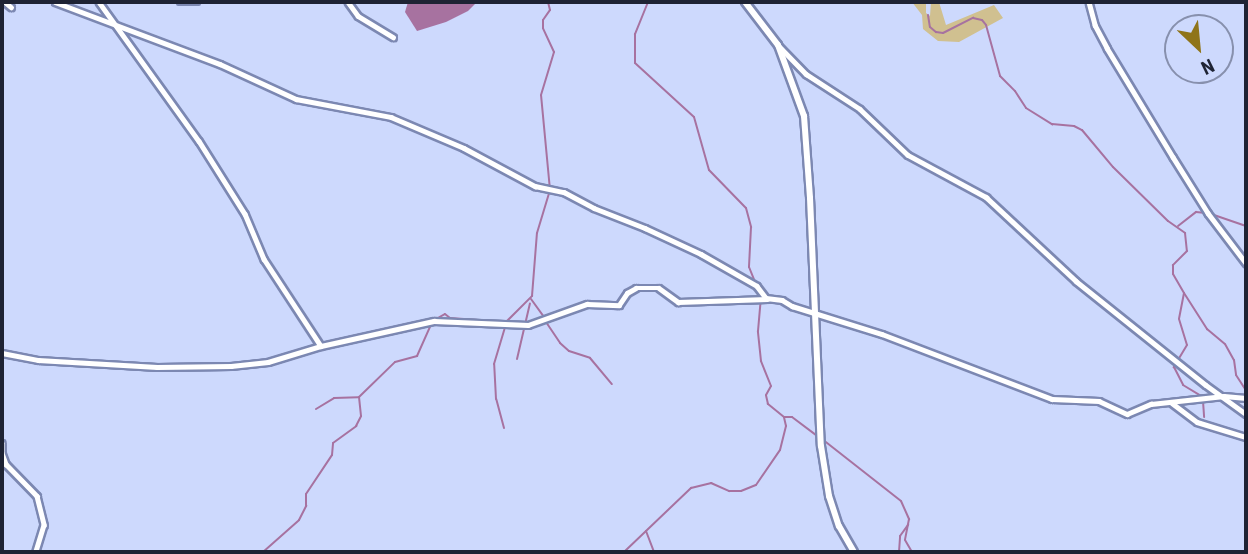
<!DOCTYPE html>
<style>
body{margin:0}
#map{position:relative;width:1248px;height:554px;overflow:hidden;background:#cdd9fd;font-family:"Roboto Condensed",sans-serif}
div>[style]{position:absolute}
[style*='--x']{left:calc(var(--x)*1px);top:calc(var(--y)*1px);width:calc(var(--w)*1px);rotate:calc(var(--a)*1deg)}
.green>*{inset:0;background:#d0c090}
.water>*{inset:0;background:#a772a0}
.stream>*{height:2px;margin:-1px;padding:0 1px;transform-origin:1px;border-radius:1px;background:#a772a0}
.roads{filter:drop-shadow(2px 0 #7c88b2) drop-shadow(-2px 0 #7c88b2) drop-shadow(0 2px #7c88b2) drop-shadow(0 -2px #7c88b2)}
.minor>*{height:4.5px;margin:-2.25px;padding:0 2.25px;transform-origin:2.25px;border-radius:2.25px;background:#fff}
.tertiary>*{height:6px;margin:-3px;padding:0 3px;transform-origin:3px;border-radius:3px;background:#fff}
span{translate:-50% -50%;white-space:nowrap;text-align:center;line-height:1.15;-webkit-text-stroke:5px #cdd9fd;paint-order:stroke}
.frame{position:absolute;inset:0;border:4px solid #1e2334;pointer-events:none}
.north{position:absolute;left:1164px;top:14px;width:70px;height:70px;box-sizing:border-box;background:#cdd9fd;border:2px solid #8790ad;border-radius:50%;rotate:154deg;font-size:19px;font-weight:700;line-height:28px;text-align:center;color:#1e2334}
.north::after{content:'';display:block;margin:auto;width:24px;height:32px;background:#8f7419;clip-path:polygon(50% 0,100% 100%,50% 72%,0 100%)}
</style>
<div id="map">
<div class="green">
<i style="clip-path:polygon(912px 2px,926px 2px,926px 13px,930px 16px,931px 2px,939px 2px,946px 25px,994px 5px,1003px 18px,959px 42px,938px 41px,923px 29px,922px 15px)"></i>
</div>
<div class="water">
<i style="clip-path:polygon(408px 2px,477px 2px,468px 11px,446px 22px,417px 31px,405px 12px)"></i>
</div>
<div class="stream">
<i style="--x:648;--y:2;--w:35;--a:112"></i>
<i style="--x:635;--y:34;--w:29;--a:90"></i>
<i style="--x:635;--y:63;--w:80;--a:42.5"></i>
<i style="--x:694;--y:117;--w:55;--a:74.2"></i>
<i style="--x:709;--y:170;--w:53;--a:45.8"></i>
<i style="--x:746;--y:208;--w:20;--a:75"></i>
<i style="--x:751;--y:227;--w:40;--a:92.9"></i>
<i style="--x:749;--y:267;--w:16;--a:68"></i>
<i style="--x:928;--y:15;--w:12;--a:81"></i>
<i style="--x:930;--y:27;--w:8;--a:40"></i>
<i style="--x:936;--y:32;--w:7;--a:8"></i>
<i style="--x:943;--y:33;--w:34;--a:-27"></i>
<i style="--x:973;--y:18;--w:9;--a:13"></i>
<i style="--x:982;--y:20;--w:6;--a:51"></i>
<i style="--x:986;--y:25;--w:53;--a:74.6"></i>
<i style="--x:1000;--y:76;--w:21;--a:45"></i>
<i style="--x:1015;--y:91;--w:20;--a:57"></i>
<i style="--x:1026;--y:108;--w:31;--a:32"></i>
<i style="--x:1052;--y:124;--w:22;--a:5"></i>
<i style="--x:1074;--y:126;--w:9;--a:27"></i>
<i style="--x:1082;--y:130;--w:48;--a:50"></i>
<i style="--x:1113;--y:167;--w:77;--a:44.5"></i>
<i style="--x:1168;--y:221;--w:21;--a:35"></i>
<i style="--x:1185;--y:233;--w:18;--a:84"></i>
<i style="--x:1187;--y:251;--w:20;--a:135"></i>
<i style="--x:1173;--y:265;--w:9;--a:90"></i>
<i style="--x:1173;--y:274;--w:22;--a:60"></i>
<i style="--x:1184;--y:293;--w:26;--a:101"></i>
<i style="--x:1179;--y:319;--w:27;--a:73"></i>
<i style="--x:1187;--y:345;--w:26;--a:121"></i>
<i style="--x:1174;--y:367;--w:20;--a:63"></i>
<i style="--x:1183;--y:385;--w:21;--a:31"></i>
<i style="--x:1211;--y:214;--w:37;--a:19"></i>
<i style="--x:1178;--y:226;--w:23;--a:-38"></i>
<i style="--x:1196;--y:212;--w:10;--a:6"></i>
<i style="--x:1184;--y:293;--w:43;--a:57.4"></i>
<i style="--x:1207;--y:329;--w:23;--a:40"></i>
<i style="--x:1225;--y:344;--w:18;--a:61"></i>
<i style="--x:1234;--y:360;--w:15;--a:82"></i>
<i style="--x:1236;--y:375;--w:17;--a:57"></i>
<i style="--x:531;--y:299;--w:22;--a:54"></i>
<i style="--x:436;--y:319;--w:10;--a:-29"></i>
<i style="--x:445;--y:314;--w:6;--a:39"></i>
<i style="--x:450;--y:318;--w:56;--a:4.1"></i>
<i style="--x:506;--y:322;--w:37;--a:-45"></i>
<i style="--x:532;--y:296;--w:63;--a:-85.5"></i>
<i style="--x:537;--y:233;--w:45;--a:-73.2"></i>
<i style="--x:550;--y:190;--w:95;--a:-95.4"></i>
<i style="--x:541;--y:95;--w:45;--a:-73.2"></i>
<i style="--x:554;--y:52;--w:26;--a:-115"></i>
<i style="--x:543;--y:28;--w:8;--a:-90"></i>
<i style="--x:543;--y:20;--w:12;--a:-55"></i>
<i style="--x:550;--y:10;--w:8;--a:-104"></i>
<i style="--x:546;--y:322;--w:25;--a:56"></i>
<i style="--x:560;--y:343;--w:12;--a:42"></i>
<i style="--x:569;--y:351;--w:22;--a:18"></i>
<i style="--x:590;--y:358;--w:34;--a:50"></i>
<i style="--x:517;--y:359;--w:57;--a:-76.9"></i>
<i style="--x:1203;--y:401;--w:16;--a:86"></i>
<i style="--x:316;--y:409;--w:21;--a:-31"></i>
<i style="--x:334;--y:398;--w:24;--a:-2"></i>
<i style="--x:784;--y:417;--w:8;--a:0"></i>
<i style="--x:792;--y:417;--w:31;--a:37"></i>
<i style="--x:504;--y:428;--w:30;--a:-105"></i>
<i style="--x:496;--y:399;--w:35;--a:-93"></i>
<i style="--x:494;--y:364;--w:42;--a:-73.3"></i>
<i style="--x:822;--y:439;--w:100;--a:38.1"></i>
<i style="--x:901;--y:501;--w:20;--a:66"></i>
<i style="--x:909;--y:519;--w:21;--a:101"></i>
<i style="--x:905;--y:540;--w:14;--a:60"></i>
<i style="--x:646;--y:531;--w:22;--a:69"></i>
<i style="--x:263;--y:552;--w:48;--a:-41.6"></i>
<i style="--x:299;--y:520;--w:16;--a:-63"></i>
<i style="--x:306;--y:506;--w:12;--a:-90"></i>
<i style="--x:306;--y:494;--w:47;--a:-56.3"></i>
<i style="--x:332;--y:455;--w:12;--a:-85"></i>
<i style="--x:333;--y:443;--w:29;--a:-36"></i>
<i style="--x:356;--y:426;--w:11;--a:-63"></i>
<i style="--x:361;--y:416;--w:19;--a:-96"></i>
<i style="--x:359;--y:397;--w:50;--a:-44.2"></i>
<i style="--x:395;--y:362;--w:23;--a:-15"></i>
<i style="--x:417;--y:356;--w:36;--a:-66"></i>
<i style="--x:624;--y:552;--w:93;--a:-43.7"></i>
<i style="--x:691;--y:488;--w:21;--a:-14"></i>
<i style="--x:711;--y:483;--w:20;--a:24"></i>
<i style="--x:729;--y:491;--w:12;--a:0"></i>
<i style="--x:741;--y:491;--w:16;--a:-22"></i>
<i style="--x:756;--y:485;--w:42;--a:-55.6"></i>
<i style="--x:780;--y:450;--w:25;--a:-76"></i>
<i style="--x:786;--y:426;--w:9;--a:-103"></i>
<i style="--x:784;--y:417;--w:21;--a:-141"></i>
<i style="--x:768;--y:404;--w:9;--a:-103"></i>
<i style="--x:766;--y:395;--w:10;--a:-61"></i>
<i style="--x:771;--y:386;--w:27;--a:-112"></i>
<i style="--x:761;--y:361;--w:30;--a:-96"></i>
<i style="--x:758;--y:331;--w:32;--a:-85"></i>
<i style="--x:761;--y:299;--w:9;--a:-111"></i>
<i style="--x:899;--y:552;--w:16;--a:-86"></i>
<i style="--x:900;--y:536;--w:14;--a:-54"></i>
</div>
<div class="roads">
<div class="minor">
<i style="--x:5;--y:2;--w:8;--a:40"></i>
<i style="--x:55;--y:2;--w:176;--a:20.6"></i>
<i style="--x:220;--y:64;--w:84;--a:24.7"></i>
<i style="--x:296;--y:99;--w:97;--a:10.7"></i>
<i style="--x:391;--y:117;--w:79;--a:23"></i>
<i style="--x:464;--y:148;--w:81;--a:28.2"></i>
<i style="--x:535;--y:186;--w:30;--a:12"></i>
<i style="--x:564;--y:192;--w:34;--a:28"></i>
<i style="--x:594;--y:208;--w:55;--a:21.4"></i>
<i style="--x:645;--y:228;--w:62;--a:24.9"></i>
<i style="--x:701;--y:254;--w:64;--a:29.7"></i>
<i style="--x:757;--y:286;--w:15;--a:53"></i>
<i style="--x:766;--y:298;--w:16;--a:7"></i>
<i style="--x:782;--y:300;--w:12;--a:31"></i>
<i style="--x:792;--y:306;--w:94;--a:17.3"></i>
<i style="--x:882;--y:334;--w:182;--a:20.9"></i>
<i style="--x:1052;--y:399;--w:47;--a:2.4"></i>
<i style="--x:1099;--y:401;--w:31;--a:25"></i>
<i style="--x:1127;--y:414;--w:26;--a:-23"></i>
<i style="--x:1151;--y:404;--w:73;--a:-6.3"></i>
<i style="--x:1224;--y:396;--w:22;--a:5"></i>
<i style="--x:99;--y:2;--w:171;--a:54.3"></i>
<i style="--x:199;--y:141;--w:86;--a:57.8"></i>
<i style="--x:245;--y:214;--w:49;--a:67.1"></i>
<i style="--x:264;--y:259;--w:104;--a:56.8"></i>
<i style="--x:180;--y:2;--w:17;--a:0"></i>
<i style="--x:348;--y:2;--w:17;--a:54"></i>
<i style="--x:358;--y:16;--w:41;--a:31"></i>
<i style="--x:1089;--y:2;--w:24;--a:75"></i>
<i style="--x:1095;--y:25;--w:26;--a:62"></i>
<i style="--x:1107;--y:48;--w:127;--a:58.8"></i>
<i style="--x:1173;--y:157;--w:66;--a:58"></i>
<i style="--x:1208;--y:213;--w:63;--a:52.8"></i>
<i style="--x:779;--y:46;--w:39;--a:46"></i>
<i style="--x:806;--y:74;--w:64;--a:32.9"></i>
<i style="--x:860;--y:109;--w:66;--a:43.8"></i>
<i style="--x:908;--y:155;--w:89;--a:28.3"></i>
<i style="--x:986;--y:197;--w:123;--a:43"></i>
<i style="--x:1076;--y:281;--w:166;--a:38.7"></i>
<i style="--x:1206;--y:385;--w:49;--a:35.9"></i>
<i style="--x:2;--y:353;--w:37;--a:11"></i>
<i style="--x:38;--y:360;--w:119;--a:3.4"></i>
<i style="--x:157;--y:367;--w:74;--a:-0.8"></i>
<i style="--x:231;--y:366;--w:37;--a:-6"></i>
<i style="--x:268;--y:362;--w:55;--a:-16.8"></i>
<i style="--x:321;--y:346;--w:116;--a:-12.5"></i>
<i style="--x:434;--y:321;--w:94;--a:2.4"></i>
<i style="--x:528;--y:325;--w:63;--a:-19.6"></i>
<i style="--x:587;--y:304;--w:32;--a:2"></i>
<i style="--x:619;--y:305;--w:14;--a:-56"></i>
<i style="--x:627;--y:293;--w:10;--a:-29"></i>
<i style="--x:636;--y:288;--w:23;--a:0"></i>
<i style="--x:659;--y:288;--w:24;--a:36"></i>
<i style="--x:678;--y:302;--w:89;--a:-1.9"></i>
<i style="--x:1172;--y:403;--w:31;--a:37"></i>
<i style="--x:1197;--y:422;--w:51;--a:17"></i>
<i style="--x:2;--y:443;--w:9;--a:90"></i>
<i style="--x:2;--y:453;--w:12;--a:70"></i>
<i style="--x:6;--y:464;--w:45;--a:45.9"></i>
<i style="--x:37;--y:496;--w:30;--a:76"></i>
<i style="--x:44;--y:525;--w:28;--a:107"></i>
</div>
<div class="tertiary">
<i style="--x:745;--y:2;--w:54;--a:52.5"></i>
<i style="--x:778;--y:45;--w:76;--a:69.9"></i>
<i style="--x:804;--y:116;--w:82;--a:85.8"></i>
<i style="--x:810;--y:198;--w:248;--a:87.5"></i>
<i style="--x:821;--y:446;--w:51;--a:80.9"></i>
<i style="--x:829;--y:496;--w:32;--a:72"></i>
<i style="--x:839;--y:526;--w:30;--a:60"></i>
</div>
</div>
<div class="frame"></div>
<div class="north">N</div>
</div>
